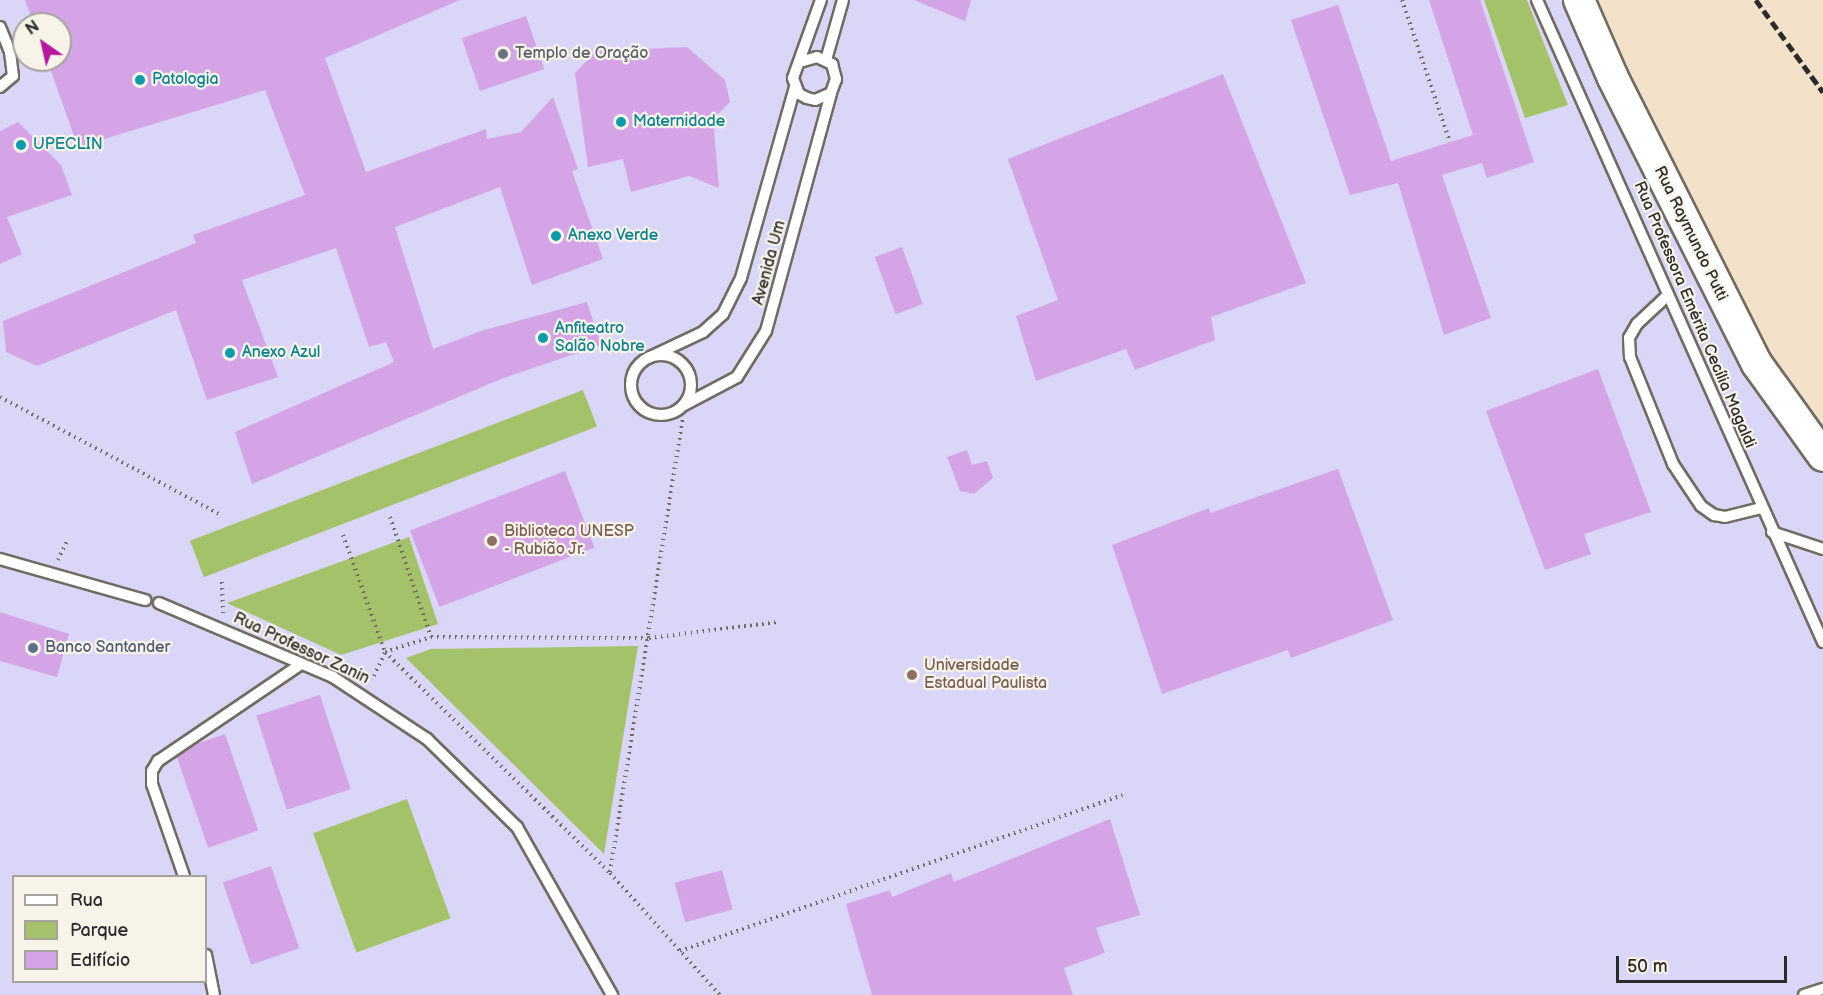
<!DOCTYPE html>
<meta charset="utf-8">
<style>
body{margin:0}
#map{position:relative;width:1823px;height:995px;overflow:hidden;background:#f3e2c9;font-family:"Balsamiq Sans",sans-serif}
div>[style]{position:absolute}
[style*='--x']{left:calc(var(--x)*1px);top:calc(var(--y)*1px);width:calc(var(--w)*1px);rotate:calc(var(--a)*1deg)}
.built>*{inset:0;background:#dad6f7}
.green>*{inset:0;background:#a4c26a;transform-origin:0 0}
.building>*{inset:0;background:#d4a4e7;transform-origin:0 0}
.path>*{height:4px;margin-top:-2px;transform-origin:0;background:repeating-linear-gradient(90deg,#716b62 0 1.5px,transparent 0 6px)}
.roads{filter:drop-shadow(2px 0 #716b62) drop-shadow(-2px 0 #716b62) drop-shadow(0 2px #716b62) drop-shadow(0 -2px #716b62)}
.lane>*{height:10px;margin:-5px;padding:0 5px;transform-origin:5px;border-radius:5px;background:#fff}
.lane>.ring{margin:-5px;padding:0;box-sizing:content-box;background:none;border:10px solid #fff;border-radius:50%}
.secondary>*{height:30px;margin:-15px;padding:0 15px;transform-origin:15px;border-radius:15px;background:#fff}
.rail>*{height:4.5px;margin-top:-2.25px;transform-origin:0;background:repeating-linear-gradient(90deg,#2b2b2b 0 9px,transparent 0 13.5px)}
.dots>*{width:16px;height:16px;translate:-50% -50%;box-sizing:border-box;border:3px solid #f7f3e8;border-radius:50%}
span{translate:-50% -50%;white-space:nowrap;text-align:center;line-height:1.15;-webkit-text-stroke:4.5px #f7f3e8;paint-order:stroke}
.worship-label{font-size:16px;color:#5b616d}
.left{translate:0 -50%;text-align:left}
.culture-label{font-size:16px;color:#0d838f}
.street-label{font-size:16px;color:#2b2b2b}
.education-label{font-size:16px;color:#785e54}
.service-label{font-size:16px;color:#4e5e75}
.legend{position:absolute;left:12px;top:875px;width:195px;height:108px;box-sizing:border-box;background:#f7f3e8;border:2px solid #a5a39c;margin:0;padding:8px 10px;list-style:none;font-size:18px;color:#2b2b2b}
.legend li{display:flex;align-items:center;gap:12px;height:30px}
.legend b{width:30px;border:2px solid #a5a39c}
.north{position:absolute;left:12px;top:12px;width:60px;height:60px;box-sizing:border-box;background:#f7f3e8;border:2px solid #a5a39c;border-radius:50%;rotate:326deg;font-size:16px;font-weight:700;line-height:24px;text-align:center;color:#2b2b2b}
.north::after{content:'';display:block;margin:auto;width:21px;height:27px;background:#b5179e;clip-path:polygon(50% 0,100% 100%,50% 72%,0 100%)}
.scale{position:absolute;left:1616px;top:956px;width:171px;height:27px;box-sizing:border-box;border:3px solid #2b2b2b;border-top:0;padding-left:8px;font-size:18px;line-height:21px;white-space:nowrap;color:#2b2b2b;-webkit-text-stroke:4px #f7f3e8;paint-order:stroke}
</style>
<div id="map">
<div class="built">
<i style="clip-path:polygon(evenodd,0 0,1570px 0,1774px 412px,1823px 473px,1823px 995px,0 995px,0 0,24px 24px,60px 24px,60px 60px,24px 60px,24px 24px,0 0,14px 876px,206px 876px,206px 982px,14px 982px,14px 876px)"></i>
</div>
<div class="green">
<i style="clip-path:polygon(1484px 0,1527px 0,1568px 105px,1525px 118px)"></i>
<i style="left:583px;top:390px;width:39px;height:421px;rotate:69deg"></i>
<i style="clip-path:polygon(409px 537px,438px 624px,341px 655px,227px 603px)"></i>
<i style="clip-path:polygon(638px 646px,604px 854px,406px 658px,431px 649px)"></i>
<i style="left:407px;top:799px;width:127px;height:100px;rotate:70deg"></i>
</div>
<div class="building">
<i style="clip-path:polygon(25px 0,460px 0,325px 58px,366px 172px,486px 129px,487px 139px,521px 132px,553px 97px,578px 169px,572px 171px,603px 259px,532px 285px,500px 187px,395px 227px,433px 349px,484px 330px,587px 302px,601px 345px,501px 379px,252px 484px,235px 432px,394px 362px,386px 342px,369px 347px,336px 248px,242px 280px,278px 377px,207px 400px,176px 310px,37px 366px,6px 352px,3px 321px,196px 243px,193px 235px,305px 195px,265px 90px,78px 147px,47px 60px,60px 60px,60px 24px,34px 24px)"></i>
<i style="clip-path:polygon(914px 0,971px 0,965px 21px)"></i>
<i style="clip-path:polygon(1429px 0,1480px 0,1534px 162px,1487px 178px,1482px 163px,1442px 175px,1491px 318px,1444px 335px,1398px 183px,1350px 195px,1291px 20px,1338px 5px,1391px 161px,1473px 135px)"></i>
<i style="left:526px;top:16px;width:56px;height:68px;rotate:71deg"></i>
<i style="clip-path:polygon(687px 47px,725px 80px,730px 102px,713px 119px,719px 188px,689px 176px,631px 192px,623px 159px,588px 167px,575px 73px,596px 51px)"></i>
<i style="clip-path:polygon(1223px 74px,1306px 283px,1211px 317px,1215px 340px,1135px 370px,1126px 349px,1036px 381px,1016px 316px,1058px 300px,1008px 159px)"></i>
<i style="clip-path:polygon(18px 122px,61px 165px,72px 195px,7px 217px,22px 254px,0 264px,0 131px)"></i>
<i style="left:902px;top:247px;width:61px;height:29px;rotate:70deg"></i>
<i style="clip-path:polygon(1598px 369px,1651px 512px,1584px 534px,1591px 554px,1545px 570px,1486px 411px)"></i>
<i style="clip-path:polygon(967px 450px,972px 465px,987px 461px,993px 478px,974px 494px,960px 491px,947px 457px)"></i>
<i style="clip-path:polygon(1338px 469px,1393px 620px,1291px 658px,1288px 650px,1162px 694px,1112px 545px,1209px 508px,1210px 513px)"></i>
<i style="left:565px;top:471px;width:82px;height:166px;rotate:69deg"></i>
<i style="clip-path:polygon(0 612px,69px 634px,57px 677px,0 661px)"></i>
<i style="left:320px;top:695px;width:99px;height:67px;rotate:72deg"></i>
<i style="left:225px;top:734px;width:102px;height:53px;rotate:71deg"></i>
<i style="clip-path:polygon(1110px 819px,1140px 915px,1096px 928px,1105px 953px,1064px 968px,1073px 995px,872px 995px,846px 904px,890px 890px,892px 897px,951px 873px,954px 882px)"></i>
<i style="left:271px;top:866px;width:87px;height:51px;rotate:71deg"></i>
<i style="left:722px;top:870px;width:41px;height:49px;rotate:75deg"></i>
</div>
<div class="path">
<i style="--x:1402;--y:0;--w:150;--a:71.3"></i>
<i style="--x:0;--y:397;--w:248;--a:28.1"></i>
<i style="--x:390;--y:517;--w:127;--a:71.1"></i>
<i style="--x:431;--y:637;--w:218;--a:0.3"></i>
<i style="--x:649;--y:638;--w:129;--a:-7.1"></i>
<i style="--x:343;--y:535;--w:124;--a:70.3"></i>
<i style="--x:385;--y:652;--w:315;--a:44.5"></i>
<i style="--x:610;--y:873;--w:164;--a:48"></i>
<i style="--x:58;--y:560;--w:23;--a:-65"></i>
<i style="--x:222;--y:582;--w:31;--a:88"></i>
<i style="--x:374;--y:676;--w:26;--a:-65"></i>
<i style="--x:385;--y:652;--w:48;--a:-18.1"></i>
<i style="--x:610;--y:872;--w:458;--a:-80.9"></i>
<i style="--x:680;--y:951;--w:469;--a:-19.4"></i>
</div>
<div class="roads">
<div class="lane">
<i style="--x:1537;--y:0;--w:703;--a:65.99"></i>
<i style="--x:0;--y:27;--w:27;--a:68"></i>
<i style="--x:10;--y:52;--w:24;--a:83"></i>
<i style="--x:13;--y:76;--w:17;--a:140"></i>
<i style="--x:826;--y:60;--w:62;--a:-74.2"></i>
<i style="--x:800;--y:62;--w:18;--a:-16"></i>
<i style="--x:817;--y:57;--w:17;--a:25"></i>
<i style="--x:832;--y:64;--w:16;--a:75"></i>
<i style="--x:836;--y:79;--w:15;--a:110"></i>
<i style="--x:831;--y:93;--w:17;--a:156"></i>
<i style="--x:815;--y:100;--w:8;--a:-166"></i>
<i style="--x:807;--y:98;--w:9;--a:-153"></i>
<i style="--x:799;--y:94;--w:17;--a:-111"></i>
<i style="--x:793;--y:78;--w:83;--a:-70.3"></i>
<i style="--x:1668;--y:295;--w:42;--a:136.9"></i>
<i style="--x:1637;--y:324;--w:16;--a:120"></i>
<i style="--x:1629;--y:338;--w:19;--a:87"></i>
<i style="--x:1630;--y:357;--w:115;--a:68.1"></i>
<i style="--x:1673;--y:464;--w:50;--a:56.3"></i>
<i style="--x:1701;--y:506;--w:16;--a:35"></i>
<i style="--x:1714;--y:515;--w:11;--a:10"></i>
<i style="--x:1725;--y:517;--w:38;--a:-14"></i>
<i class="ring" style="left:631px;top:355px;width:50px;height:50px"></i>
<i style="--x:648;--y:358;--w:61;--a:-25.3"></i>
<i style="--x:703;--y:332;--w:27;--a:-42"></i>
<i style="--x:723;--y:314;--w:40;--a:-63.4"></i>
<i style="--x:741;--y:278;--w:198;--a:-74.2"></i>
<i style="--x:684;--y:405;--w:60;--a:-27.8"></i>
<i style="--x:737;--y:377;--w:54;--a:-57.8"></i>
<i style="--x:766;--y:331;--w:247;--a:-74.7"></i>
<i style="--x:1772;--y:532;--w:54;--a:18.4"></i>
<i style="--x:0;--y:559;--w:151;--a:15.8"></i>
<i style="--x:159;--y:603;--w:189;--a:23"></i>
<i style="--x:333;--y:677;--w:113;--a:33.4"></i>
<i style="--x:427;--y:739;--w:126;--a:44.4"></i>
<i style="--x:517;--y:827;--w:193;--a:60.5"></i>
<i style="--x:184;--y:876;--w:97;--a:-109.2"></i>
<i style="--x:152;--y:784;--w:13;--a:-90"></i>
<i style="--x:152;--y:771;--w:12;--a:-59"></i>
<i style="--x:158;--y:761;--w:173;--a:-34.1"></i>
<i style="--x:206;--y:955;--w:41;--a:78.7"></i>
<i style="--x:1804;--y:995;--w:20;--a:-18"></i>
</div>
<div class="secondary">
<i style="--x:1579;--y:0;--w:85;--a:66.4"></i>
<i style="--x:1613;--y:78;--w:320;--a:63.3"></i>
<i style="--x:1757;--y:364;--w:113;--a:54.3"></i>
</div>
</div>
<div class="rail">
<i style="--x:1756;--y:0;--w:114;--a:53.9"></i>
</div>
<div class="dots">
<i style="left:503px;top:54px;background:#6b7280"></i>
<i style="left:140px;top:80px;background:#0f9aa8"></i>
<i style="left:621px;top:122px;background:#0f9aa8"></i>
<i style="left:21px;top:145px;background:#0f9aa8"></i>
<i style="left:556px;top:236px;background:#0f9aa8"></i>
<i style="left:543px;top:338px;background:#0f9aa8"></i>
<i style="left:230px;top:353px;background:#0f9aa8"></i>
<i style="left:492px;top:541px;background:#8d6e63"></i>
<i style="left:33px;top:648px;background:#5c6f8a"></i>
<i style="left:912px;top:675px;background:#8d6e63"></i>
</div>
<div class="worship-label">
<span class="left" style="left:515px;top:54px">Templo de Oração</span>
</div>
<div class="culture-label">
<span class="left" style="left:152px;top:80px">Patologia</span>
<span class="left" style="left:633px;top:122px">Maternidade</span>
<span class="left" style="left:33px;top:145px">UPECLIN</span>
<span class="left" style="left:568px;top:236px">Anexo Verde</span>
<span class="left" style="left:555px;top:338px">Anfiteatro<br>Salão Nobre</span>
<span class="left" style="left:242px;top:353px">Anexo Azul</span>
</div>
<div class="street-label">
<span style="left:1690px;top:234px;rotate:64deg">Rua Raymundo Putti</span>
<span style="left:770px;top:263px;rotate:-75deg">Avenida Um</span>
<span style="left:1694px;top:315px;rotate:67deg">Rua Professora Emérita Cecília Magaldi</span>
<span style="left:301px;top:649px;rotate:25deg">Rua Professor Zanin</span>
</div>
<div class="education-label">
<span class="left" style="left:504px;top:541px">Biblioteca UNESP<br>- Rubião Jr.</span>
<span class="left" style="left:924px;top:675px">Universidade<br>Estadual Paulista</span>
</div>
<div class="service-label">
<span class="left" style="left:45px;top:648px">Banco Santander</span>
</div>
<ul class="legend">
<li><b style="height:8px;background:#fff"></b>Rua</li>
<li><b style="height:16px;background:#a4c26a"></b>Parque</li>
<li><b style="height:16px;background:#d4a4e7"></b>Edifício</li>
</ul>
<div class="north">N</div>
<div class="scale">50 m</div>
</div>
